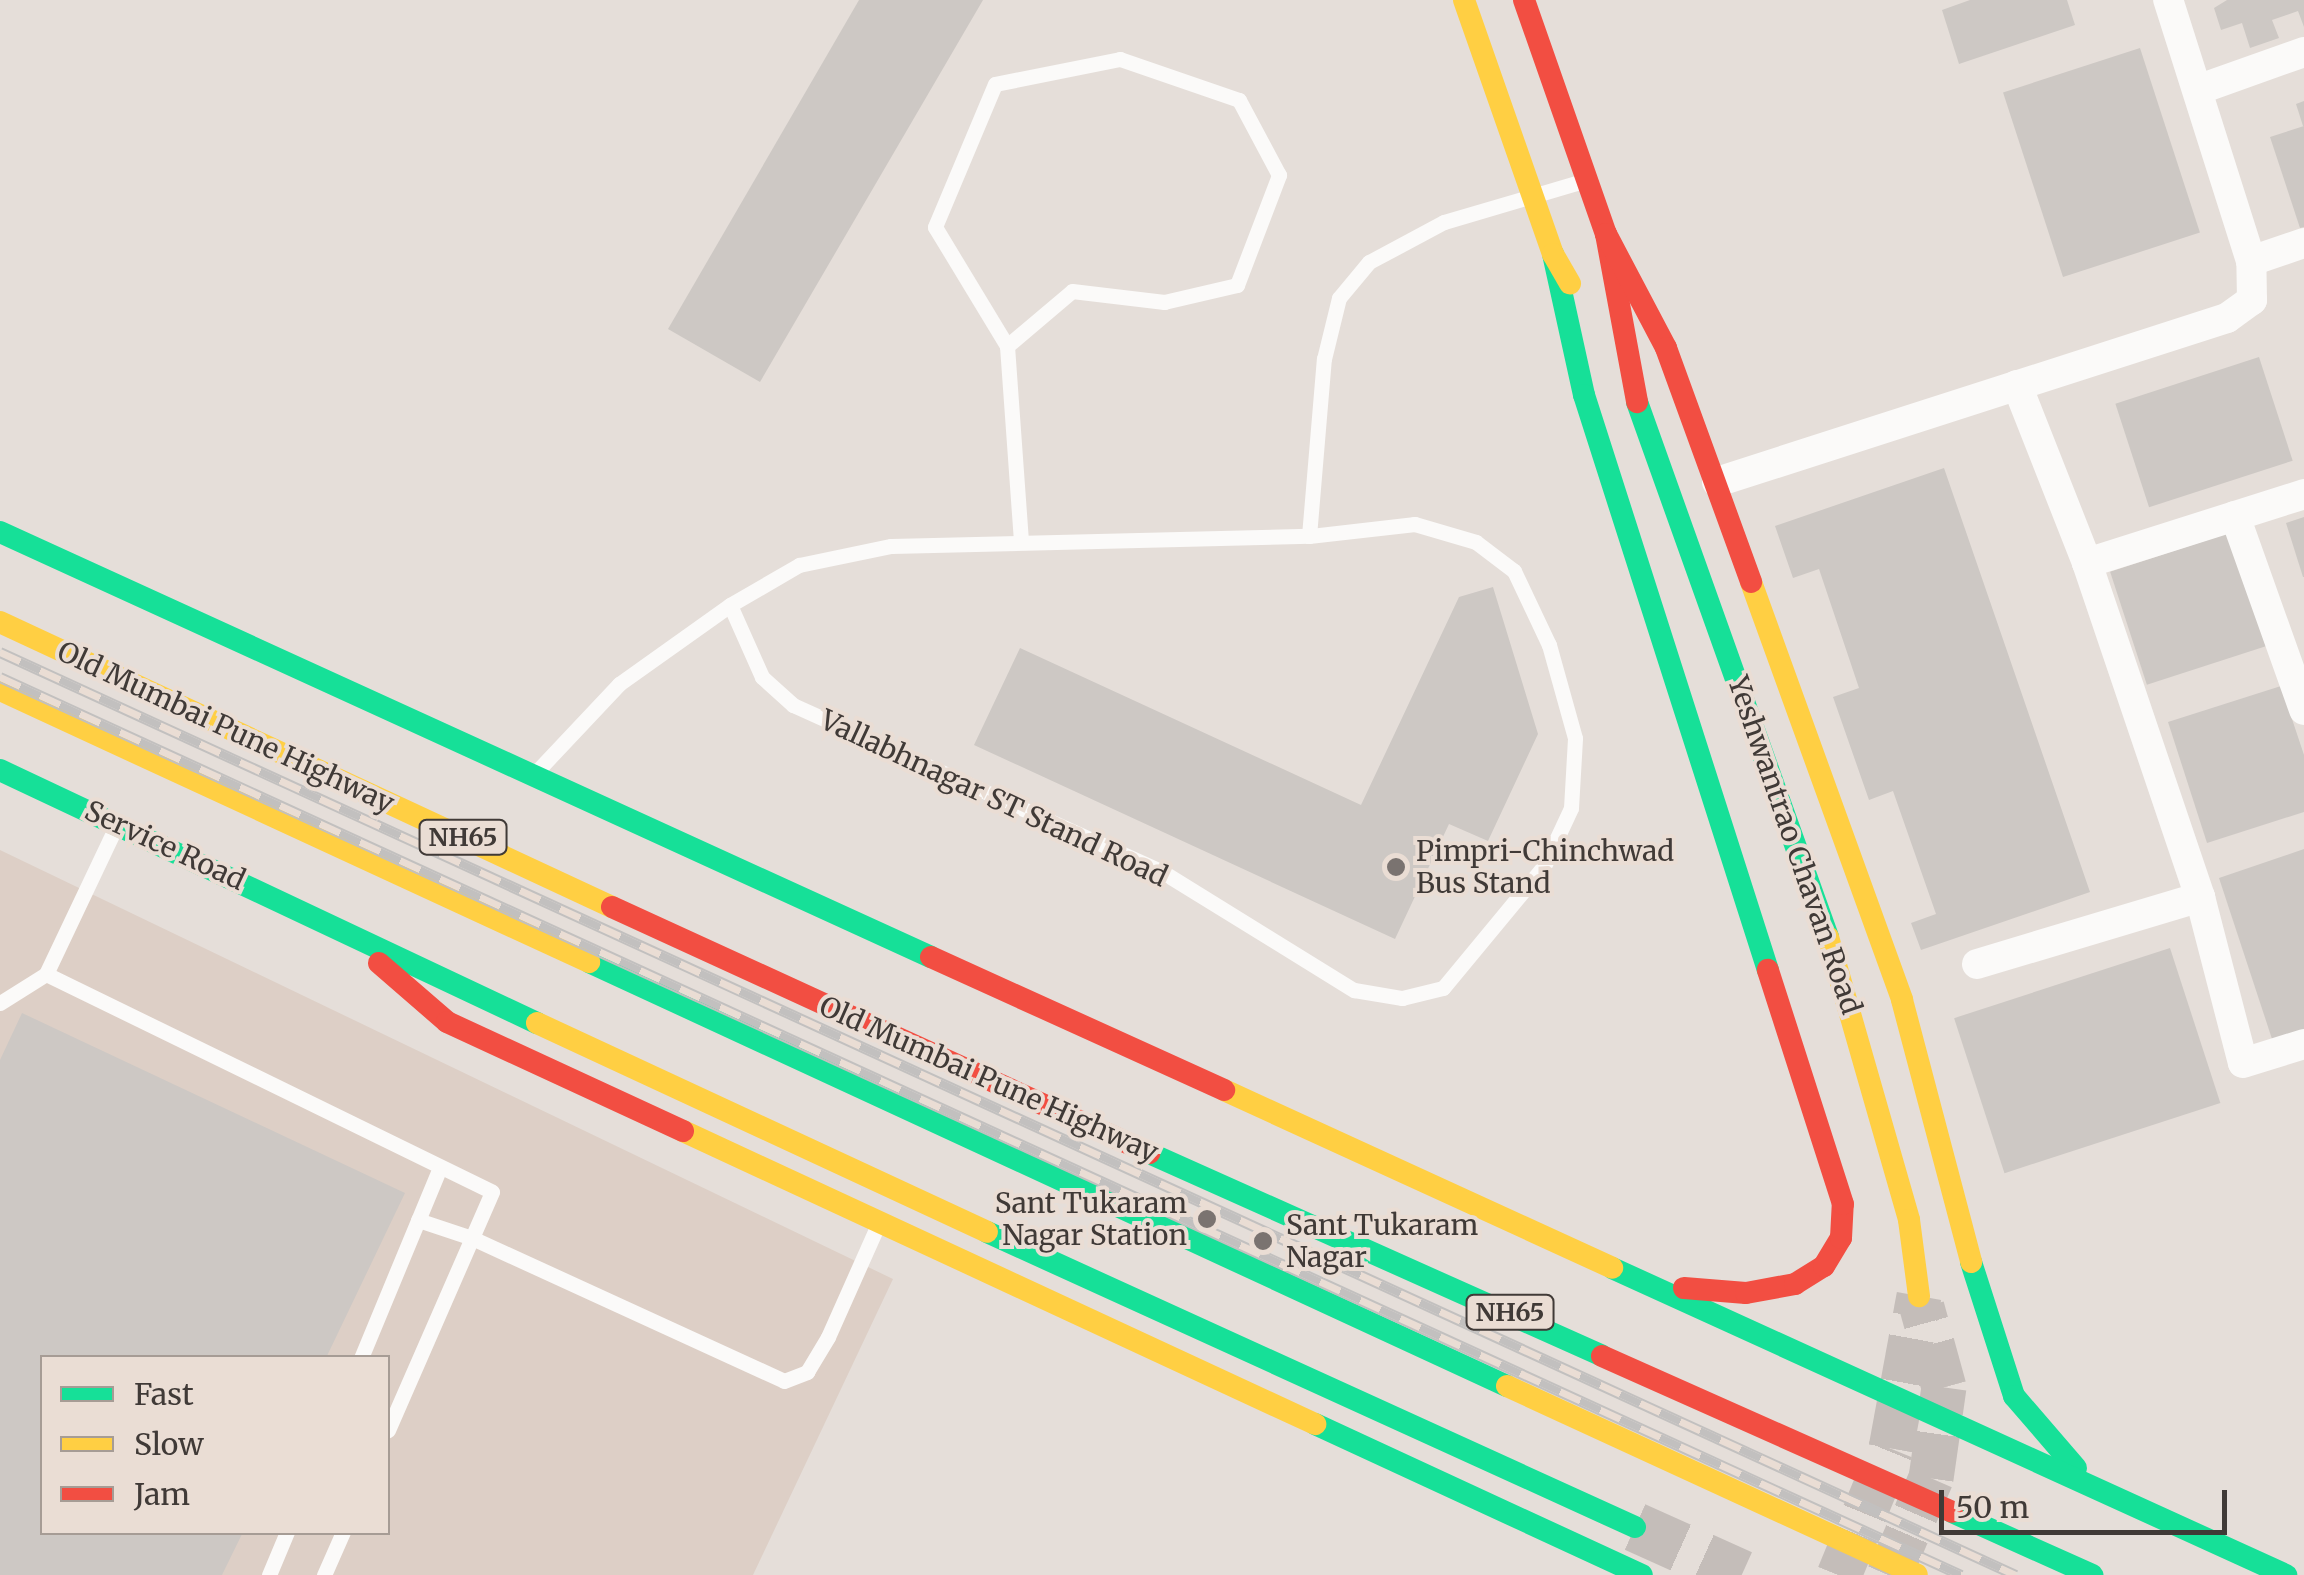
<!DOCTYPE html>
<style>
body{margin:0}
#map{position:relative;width:2304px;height:1575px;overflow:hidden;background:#e5ded9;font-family:Merriweather,serif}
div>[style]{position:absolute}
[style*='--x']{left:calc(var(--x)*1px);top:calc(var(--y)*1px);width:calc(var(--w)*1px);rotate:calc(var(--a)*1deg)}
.built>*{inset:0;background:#ddcfc6}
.building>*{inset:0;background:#cdc8c4;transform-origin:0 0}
.secondary-tunnel>*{height:45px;margin-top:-22.5px;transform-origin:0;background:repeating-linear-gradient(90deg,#c4bdb9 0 45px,transparent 0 67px)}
.primary-tunnel>*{height:50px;margin-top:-25px;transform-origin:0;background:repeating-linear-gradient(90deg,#c4bdb9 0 50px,transparent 0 75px)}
.lane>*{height:15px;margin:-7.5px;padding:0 7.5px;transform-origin:7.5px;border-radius:7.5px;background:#fbfaf9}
.street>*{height:30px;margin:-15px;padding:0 15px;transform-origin:15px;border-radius:15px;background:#fbfaf9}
.fast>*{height:22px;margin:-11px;padding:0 11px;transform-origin:11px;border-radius:11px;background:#16e098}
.slow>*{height:22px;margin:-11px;padding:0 11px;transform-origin:11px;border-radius:11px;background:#ffcf43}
.jam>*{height:22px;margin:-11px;padding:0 11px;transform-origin:11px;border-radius:11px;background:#f24e42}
.rail>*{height:11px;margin-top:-5.5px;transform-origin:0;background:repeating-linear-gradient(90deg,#eaddd4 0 22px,#c2c0bf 0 44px);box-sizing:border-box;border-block:2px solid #c2c0bf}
.dots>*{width:28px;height:28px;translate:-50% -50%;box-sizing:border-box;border:5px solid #eaddd4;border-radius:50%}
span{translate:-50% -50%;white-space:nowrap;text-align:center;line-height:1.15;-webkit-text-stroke:8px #eaddd4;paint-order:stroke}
.shield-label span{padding:2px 8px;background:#eaddd4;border:2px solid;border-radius:8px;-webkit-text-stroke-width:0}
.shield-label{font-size:25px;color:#403a37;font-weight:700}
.street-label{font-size:28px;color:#403a37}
.poi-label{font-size:28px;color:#403a37}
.left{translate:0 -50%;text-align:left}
.right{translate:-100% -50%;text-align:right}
.legend{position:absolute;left:40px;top:1355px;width:350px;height:180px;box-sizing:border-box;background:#eaddd4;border:2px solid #a69c95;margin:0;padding:12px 18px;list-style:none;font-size:30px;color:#403a37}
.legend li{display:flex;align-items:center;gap:20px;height:50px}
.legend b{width:50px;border:2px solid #a69c95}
.scale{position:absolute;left:1939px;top:1490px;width:288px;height:45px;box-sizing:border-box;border:5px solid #403a37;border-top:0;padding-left:12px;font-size:30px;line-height:35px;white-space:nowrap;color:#403a37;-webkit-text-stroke:8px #eaddd4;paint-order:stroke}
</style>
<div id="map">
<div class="built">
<i style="clip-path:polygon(evenodd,0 850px,893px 1279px,753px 1575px,0 1575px,0 850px,42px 1358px,388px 1358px,388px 1532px,42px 1532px,42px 1358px)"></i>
</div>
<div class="building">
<i style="clip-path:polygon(859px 0,983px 0,760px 382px,668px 329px)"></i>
<i style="clip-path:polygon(1970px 0,2067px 0,2075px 25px,1959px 64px,1942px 10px)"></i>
<i style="clip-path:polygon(2227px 0,2304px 0,2304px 27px,2298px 11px,2272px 20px,2279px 38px,2250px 48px,2242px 23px,2221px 30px,2214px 8px)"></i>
<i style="left:2140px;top:48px;width:194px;height:144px;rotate:72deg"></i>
<i style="clip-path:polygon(2304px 101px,2304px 126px,2303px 126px,2296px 104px)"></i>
<i style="clip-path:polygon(2304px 126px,2304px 227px,2300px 228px,2270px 137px)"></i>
<i style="left:2259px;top:357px;width:109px;height:151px;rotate:72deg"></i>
<i style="clip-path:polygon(1944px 468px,2090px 892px,1921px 950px,1911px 923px,1936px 914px,1893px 791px,1869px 800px,1833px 697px,1859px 688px,1819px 569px,1793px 578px,1775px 526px)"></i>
<i style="clip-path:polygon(2304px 517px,2304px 577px,2303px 577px,2286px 523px)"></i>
<i style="left:2229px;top:533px;width:119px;height:125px;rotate:72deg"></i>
<i style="clip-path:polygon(1493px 587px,1538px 734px,1488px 841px,1449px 824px,1395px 939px,974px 745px,1020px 648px,1361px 805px,1459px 597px)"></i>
<i style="clip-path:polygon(2281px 686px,2304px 755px,2304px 812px,2207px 843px,2168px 722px)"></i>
<i style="clip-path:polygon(2304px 849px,2304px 1031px,2273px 1042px,2219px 878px)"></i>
<i style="left:2170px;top:948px;width:163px;height:227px;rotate:72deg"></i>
<i style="clip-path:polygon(22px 1013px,405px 1193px,326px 1358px,42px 1358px,42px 1532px,243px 1532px,222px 1575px,0 1575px,0 1060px)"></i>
</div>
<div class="secondary-tunnel">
<i style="--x:1839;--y:1575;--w:137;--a:-67.7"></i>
<i style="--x:1891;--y:1448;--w:155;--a:-79.6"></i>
<i style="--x:1889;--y:1575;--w:106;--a:-66.6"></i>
<i style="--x:1931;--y:1478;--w:92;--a:-81.9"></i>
<i style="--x:1944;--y:1387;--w:83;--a:-105.4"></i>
</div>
<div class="primary-tunnel">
<i style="--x:1635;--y:1527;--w:117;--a:24.2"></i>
</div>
<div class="lane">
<i style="--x:1007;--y:346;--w:85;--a:-40.2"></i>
<i style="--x:1072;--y:291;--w:93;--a:6.8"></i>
<i style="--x:1164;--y:302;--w:75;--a:-13.1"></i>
<i style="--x:1237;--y:285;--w:118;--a:-69.1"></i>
<i style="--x:1279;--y:175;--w:85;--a:-118.1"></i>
<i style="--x:1239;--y:100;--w:126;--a:-161"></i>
<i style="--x:1120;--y:59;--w:127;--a:168.7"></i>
<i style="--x:995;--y:84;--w:155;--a:112.8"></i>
<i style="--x:935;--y:227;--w:139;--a:58.8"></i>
<i style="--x:1007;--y:346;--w:195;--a:85.9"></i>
<i style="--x:730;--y:605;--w:79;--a:66"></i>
<i style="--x:762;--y:677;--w:42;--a:42.1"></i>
<i style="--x:793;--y:705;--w:404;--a:24.3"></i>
<i style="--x:1161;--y:871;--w:227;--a:31.7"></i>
<i style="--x:1354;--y:990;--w:49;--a:9.5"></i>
<i style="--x:1402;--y:998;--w:42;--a:-13.7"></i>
<i style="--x:1443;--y:988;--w:158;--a:-50.4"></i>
<i style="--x:1544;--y:866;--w:64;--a:-65"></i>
<i style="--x:1571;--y:808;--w:70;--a:-86.7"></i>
<i style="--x:1575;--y:738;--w:97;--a:-105.6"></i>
<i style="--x:1549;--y:645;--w:82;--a:-115.3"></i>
<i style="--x:1514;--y:571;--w:48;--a:-142.7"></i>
<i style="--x:1476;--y:542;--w:64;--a:-163.6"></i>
<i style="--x:1415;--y:524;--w:107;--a:173.5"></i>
<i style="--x:539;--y:769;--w:117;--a:-46.7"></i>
<i style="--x:619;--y:684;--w:136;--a:-35.4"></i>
<i style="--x:730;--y:605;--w:80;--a:-30.1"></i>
<i style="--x:799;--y:565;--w:94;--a:-11.7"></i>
<i style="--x:891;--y:546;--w:418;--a:-1.4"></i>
<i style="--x:1309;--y:536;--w:178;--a:-85.2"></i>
<i style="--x:1324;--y:359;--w:63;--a:-76.2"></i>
<i style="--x:1339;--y:298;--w:47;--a:-50.2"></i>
<i style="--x:1369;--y:262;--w:85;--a:-28.1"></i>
<i style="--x:1444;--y:222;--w:145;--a:-16.4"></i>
<i style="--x:46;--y:974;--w:496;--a:26"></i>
<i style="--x:492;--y:1192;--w:260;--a:113.6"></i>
<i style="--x:0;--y:1003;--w:54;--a:-32.2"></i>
<i style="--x:46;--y:974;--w:156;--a:-64.6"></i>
<i style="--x:418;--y:1220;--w:57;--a:18.4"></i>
<i style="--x:472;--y:1238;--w:343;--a:24.6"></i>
<i style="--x:784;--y:1381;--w:25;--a:-21"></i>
<i style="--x:807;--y:1372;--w:41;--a:-59"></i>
<i style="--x:828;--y:1337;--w:120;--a:-66"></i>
<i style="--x:361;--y:1358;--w:204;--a:-67.5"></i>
<i style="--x:269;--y:1575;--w:47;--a:-67.3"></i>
<i style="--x:324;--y:1575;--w:47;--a:-66.2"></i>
</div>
<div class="street">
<i style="--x:2200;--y:89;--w:110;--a:-19.6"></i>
<i style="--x:2251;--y:261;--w:56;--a:-18.8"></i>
<i style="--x:2017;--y:385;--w:191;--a:68.5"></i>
<i style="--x:2087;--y:563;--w:353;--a:71.3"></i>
<i style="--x:2200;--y:897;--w:171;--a:75.5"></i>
<i style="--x:2243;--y:1063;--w:64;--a:-17.3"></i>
<i style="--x:1717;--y:482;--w:536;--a:-17.83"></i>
<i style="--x:2227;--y:318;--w:31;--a:-36"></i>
<i style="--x:2252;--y:300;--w:39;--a:-91"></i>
<i style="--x:2251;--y:261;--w:274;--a:-107.6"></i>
<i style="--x:2235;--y:516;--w:206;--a:70.4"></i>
<i style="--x:2087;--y:563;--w:228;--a:-17.6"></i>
<i style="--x:1977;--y:964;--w:233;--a:-16.7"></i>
</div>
<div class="fast">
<i style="--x:1553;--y:254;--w:144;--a:77.6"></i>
<i style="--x:1584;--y:395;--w:604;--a:72.26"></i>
<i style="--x:1637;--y:402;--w:568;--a:70.35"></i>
<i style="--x:0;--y:532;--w:1023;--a:24.54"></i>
<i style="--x:0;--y:770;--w:594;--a:25.23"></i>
<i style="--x:589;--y:962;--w:1011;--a:24.79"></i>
<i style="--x:1149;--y:1153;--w:496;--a:24.1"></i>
<i style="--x:987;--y:1232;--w:712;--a:24.48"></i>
<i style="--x:1971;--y:1262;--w:141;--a:72.2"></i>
<i style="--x:2014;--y:1396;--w:95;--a:49.3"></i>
<i style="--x:1612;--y:1268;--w:741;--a:24.49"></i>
<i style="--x:1315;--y:1424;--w:360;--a:24.8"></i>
<i style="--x:1952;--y:1512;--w:154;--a:24.2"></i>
</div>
<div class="slow">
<i style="--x:1464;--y:0;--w:269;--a:70.7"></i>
<i style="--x:1553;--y:254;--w:34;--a:60"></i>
<i style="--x:1751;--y:582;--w:444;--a:70.1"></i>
<i style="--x:1902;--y:1000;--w:271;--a:75.2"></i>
<i style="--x:0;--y:622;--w:675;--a:24.97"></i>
<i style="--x:0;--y:690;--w:649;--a:24.79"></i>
<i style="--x:1828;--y:937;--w:294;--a:74"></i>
<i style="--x:1909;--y:1220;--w:77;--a:82.5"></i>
<i style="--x:537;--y:1023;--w:496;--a:24.9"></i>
<i style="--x:1224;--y:1090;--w:427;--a:24.6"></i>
<i style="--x:683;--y:1131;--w:697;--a:24.87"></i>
<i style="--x:1507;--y:1386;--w:451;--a:24.7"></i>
</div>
<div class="jam">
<i style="--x:1524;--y:0;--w:248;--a:70.7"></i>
<i style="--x:1606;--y:234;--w:171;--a:79.5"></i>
<i style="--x:1606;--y:234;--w:129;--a:62.2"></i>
<i style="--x:1666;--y:348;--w:249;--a:70"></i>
<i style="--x:612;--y:907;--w:591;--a:24.61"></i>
<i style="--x:931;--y:957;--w:322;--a:24.4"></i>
<i style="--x:379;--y:963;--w:90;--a:40.9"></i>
<i style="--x:447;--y:1022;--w:260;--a:24.8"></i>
<i style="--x:1684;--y:1288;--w:62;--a:4.6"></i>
<i style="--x:1746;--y:1293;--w:50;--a:-10.4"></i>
<i style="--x:1795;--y:1284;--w:34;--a:-32"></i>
<i style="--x:1824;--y:1266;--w:33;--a:-59"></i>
<i style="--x:1841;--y:1238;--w:34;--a:-87"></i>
<i style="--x:1843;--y:1204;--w:246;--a:-107.8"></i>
<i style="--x:1602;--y:1356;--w:383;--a:24"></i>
</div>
<div class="rail">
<i style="--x:0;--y:652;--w:2217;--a:24.6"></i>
<i style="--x:0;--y:677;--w:2157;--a:24.6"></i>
</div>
<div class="dots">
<i style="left:1396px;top:867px;background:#7a7370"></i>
<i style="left:1207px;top:1219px;background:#7a7370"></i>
<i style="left:1263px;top:1241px;background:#7a7370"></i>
</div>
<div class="shield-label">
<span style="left:463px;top:837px">NH65</span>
<span style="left:1510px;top:1312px">NH65</span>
</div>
<div class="street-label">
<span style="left:226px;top:727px;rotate:25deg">Old Mumbai Pune Highway</span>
<span style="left:994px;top:798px;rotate:25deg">Vallabhnagar ST Stand Road</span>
<span style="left:165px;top:845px;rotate:25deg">Service Road</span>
<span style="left:1795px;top:845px;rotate:71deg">Yeshwantrao Chavan Road</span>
<span style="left:989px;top:1079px;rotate:24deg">Old Mumbai Pune Highway</span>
</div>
<div class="poi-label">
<span class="left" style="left:1416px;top:867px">Pimpri-Chinchwad<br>Bus Stand</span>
<span class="right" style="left:1187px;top:1219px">Sant Tukaram<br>Nagar Station</span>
<span class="left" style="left:1286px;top:1241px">Sant Tukaram<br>Nagar</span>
</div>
<ul class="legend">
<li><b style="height:12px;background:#16e098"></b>Fast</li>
<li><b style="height:12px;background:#ffcf43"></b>Slow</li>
<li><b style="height:12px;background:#f24e42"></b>Jam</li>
</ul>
<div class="scale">50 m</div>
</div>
